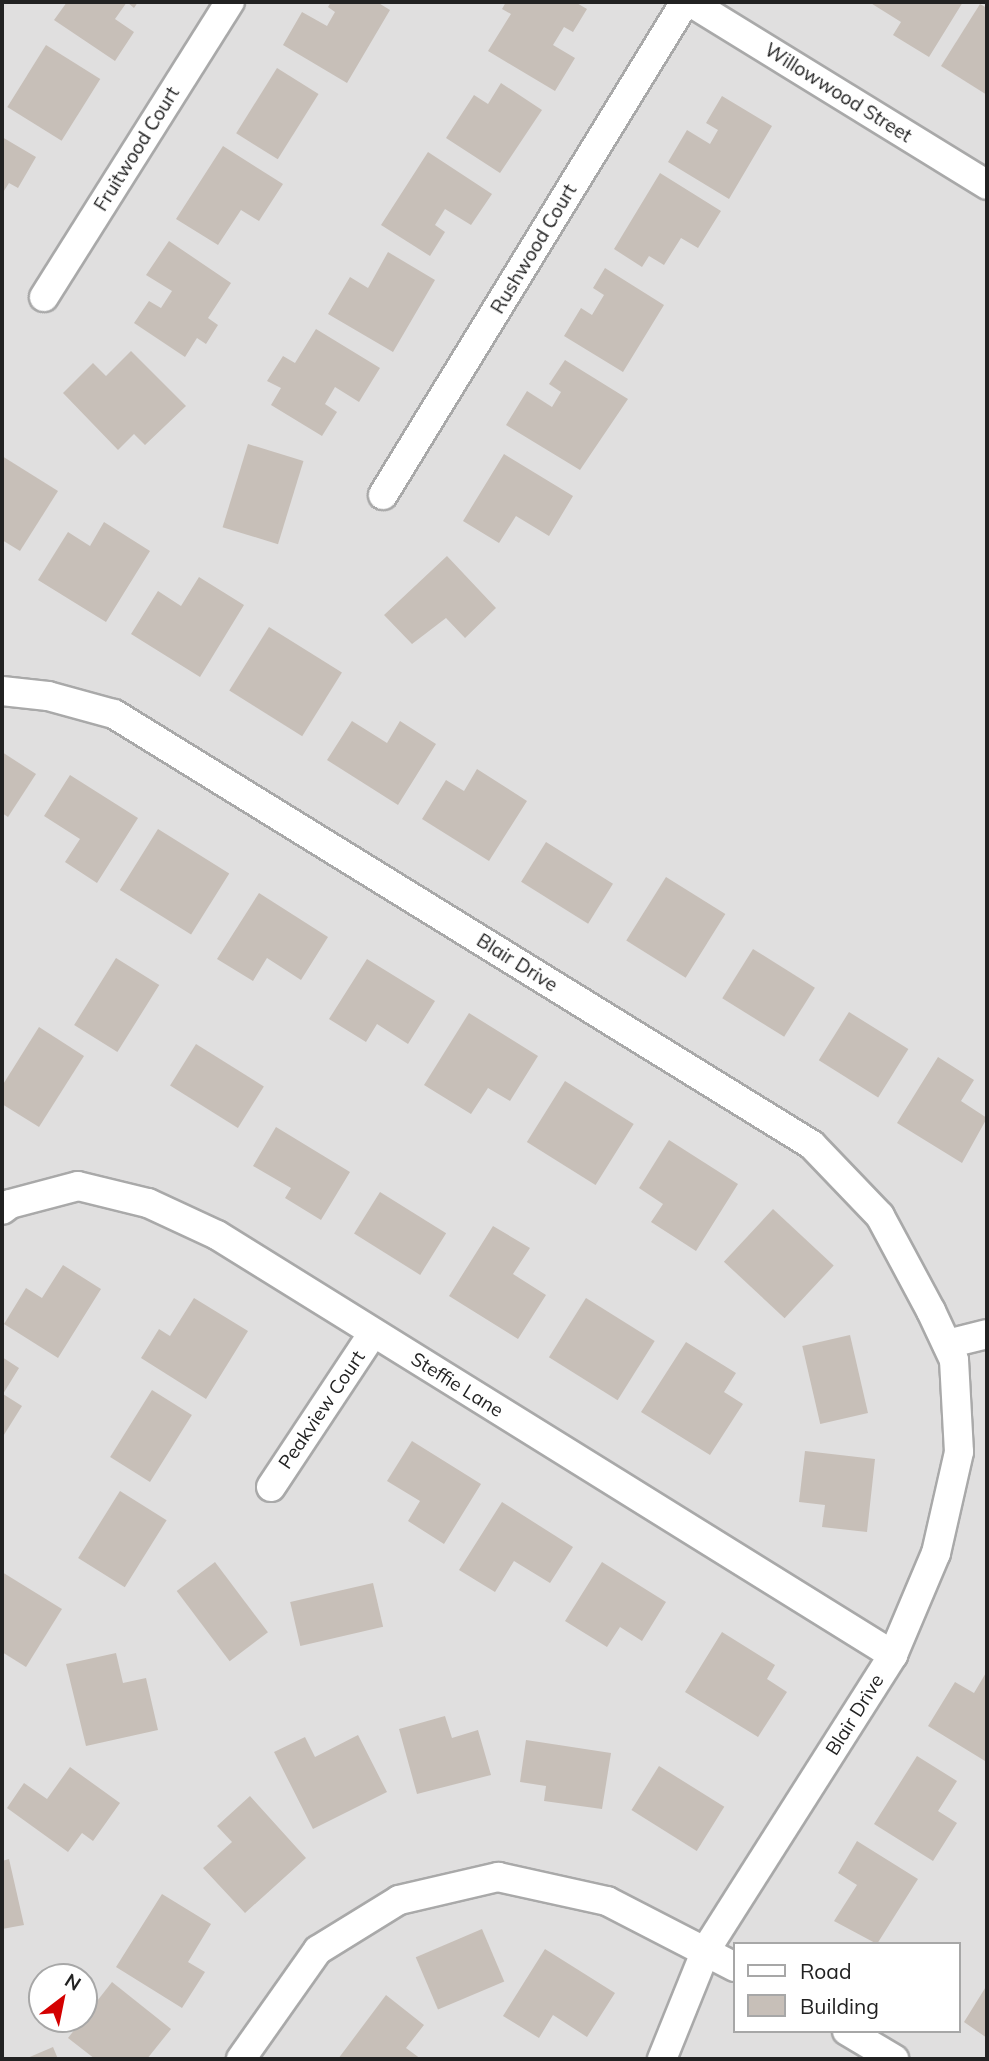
<!DOCTYPE html>
<style>
body{margin:0}
#map{position:relative;width:989px;height:2061px;overflow:hidden;background:#f2efe9;font-family:Mulish,sans-serif}
div>[style]{position:absolute}
[style*='--x']{left:calc(var(--x)*1px);top:calc(var(--y)*1px);width:calc(var(--w)*1px);rotate:calc(var(--a)*1deg)}
.residential>*{inset:0;background:#e0dfdf}
.building>*{inset:0;background:#c7bfb8;transform-origin:0 0}
.roads{filter:drop-shadow(2px 0 #a9a9a9) drop-shadow(-2px 0 #a9a9a9) drop-shadow(0 2px #a9a9a9) drop-shadow(0 -2px #a9a9a9)}
.minor>*{height:28px;margin:-14px;padding:0 14px;transform-origin:14px;border-radius:14px;background:#fff}
span{translate:-50% -50%;white-space:nowrap;text-align:center;line-height:1.15;-webkit-text-stroke:5px #fff;paint-order:stroke}
.street-label{font-size:19px;color:#222}
.frame{position:absolute;inset:0;border:4px solid #222;pointer-events:none}
.legend{position:absolute;left:733px;top:1942px;width:228px;height:91px;box-sizing:border-box;background:#fff;border:2px solid #a7a7a7;margin:0;padding:9px 12px;list-style:none;font-size:21px;color:#222}
.legend li{display:flex;align-items:center;gap:14px;height:35px}
.legend b{width:35px;border:2px solid #a7a7a7}
.north{position:absolute;left:28px;top:1963px;width:70px;height:70px;box-sizing:border-box;background:#fff;border:2px solid #a7a7a7;border-radius:50%;rotate:32deg;font-size:19px;font-weight:700;line-height:28px;text-align:center;color:#222}
.north::after{content:'';display:block;margin:auto;width:24px;height:32px;background:#d40000;clip-path:polygon(50% 0,100% 100%,50% 72%,0 100%)}
</style>
<div id="map">
<div class="residential">
<i style="clip-path:polygon(evenodd,2px 2px,987px 2px,987px 2059px,2px 2059px,2px 2px,735px 1944px,959px 1944px,959px 2031px,735px 2031px,735px 1944px,2px 2px,42px 1977px,84px 1977px,84px 2019px,42px 2019px,42px 1977px)"></i>
</div>
<div class="building">
<i style="clip-path:polygon(67px 2px,138px 2px,134px 8px,127px 2px,115px 19px,134px 32px,115px 61px,54px 20px)"></i>
<i style="clip-path:polygon(331px 2px,377px 2px,390px 10px,347px 83px,283px 45px,302px 12px,327px 26px,335px 12px,328px 7px)"></i>
<i style="clip-path:polygon(506px 2px,575px 2px,587px 9px,573px 32px,564px 27px,553px 45px,575px 58px,555px 91px,488px 51px,511px 14px,502px 9px)"></i>
<i style="clip-path:polygon(869px 2px,963px 2px,929px 57px,893px 35px,901px 22px)"></i>
<i style="clip-path:polygon(980px 4px,987px 8px,987px 95px,941px 66px)"></i>
<i style="left:46px;top:45px;width:64px;height:73px;rotate:32deg"></i>
<i style="left:277px;top:68px;width:49px;height:77px;rotate:32deg"></i>
<i style="clip-path:polygon(501px 83px,542px 110px,500px 173px,446px 138px,474px 95px,488px 104px)"></i>
<i style="clip-path:polygon(722px 96px,772px 126px,729px 199px,668px 162px,687px 130px,710px 144px,718px 130px,706px 123px)"></i>
<i style="clip-path:polygon(2px 137px,36px 157px,18px 188px,9px 183px,2px 194px)"></i>
<i style="clip-path:polygon(223px 146px,283px 184px,259px 221px,241px 210px,218px 245px,176px 219px)"></i>
<i style="clip-path:polygon(428px 152px,492px 194px,471px 225px,445px 209px,435px 225px,445px 232px,430px 256px,381px 225px)"></i>
<i style="clip-path:polygon(660px 173px,721px 211px,698px 248px,681px 238px,664px 265px,649px 256px,642px 267px,614px 249px)"></i>
<i style="clip-path:polygon(169px 241px,231px 283px,208px 318px,218px 325px,206px 344px,197px 338px,185px 357px,134px 323px,149px 301px,161px 308px,172px 291px,146px 275px)"></i>
<i style="clip-path:polygon(388px 252px,435px 280px,393px 352px,328px 314px,350px 277px,368px 288px)"></i>
<i style="clip-path:polygon(605px 268px,664px 305px,623px 372px,564px 336px,581px 308px,592px 315px,604px 295px,593px 288px)"></i>
<i style="clip-path:polygon(316px 329px,380px 368px,359px 402px,335px 387px,325px 404px,337px 412px,322px 436px,271px 405px,281px 388px,267px 381px,283px 356px,295px 363px)"></i>
<i style="clip-path:polygon(131px 351px,186px 406px,145px 445px,134px 434px,118px 450px,63px 393px,93px 363px,106px 376px)"></i>
<i style="clip-path:polygon(565px 360px,628px 399px,580px 470px,506px 425px,527px 391px,552px 407px,561px 392px,549px 384px)"></i>
<i style="left:248px;top:444px;width:58px;height:87px;rotate:17deg"></i>
<i style="clip-path:polygon(504px 454px,573px 496px,549px 536px,516px 516px,499px 543px,463px 521px)"></i>
<i style="clip-path:polygon(2px 456px,58px 491px,20px 551px,2px 540px)"></i>
<i style="clip-path:polygon(104px 522px,150px 551px,106px 622px,38px 580px,68px 532px,90px 546px)"></i>
<i style="clip-path:polygon(447px 556px,496px 608px,465px 638px,446px 618px,412px 644px,384px 615px)"></i>
<i style="clip-path:polygon(199px 577px,244px 605px,200px 677px,131px 634px,158px 591px,181px 606px)"></i>
<i style="left:269px;top:627px;width:86px;height:75px;rotate:32deg"></i>
<i style="clip-path:polygon(352px 721px,387px 743px,400px 721px,436px 744px,398px 805px,327px 760px)"></i>
<i style="clip-path:polygon(2px 752px,36px 774px,8px 817px,2px 813px)"></i>
<i style="clip-path:polygon(477px 769px,527px 801px,489px 861px,422px 819px,446px 780px,464px 791px)"></i>
<i style="clip-path:polygon(70px 775px,138px 818px,97px 883px,65px 862px,80px 839px,44px 816px)"></i>
<i style="left:158px;top:829px;width:84px;height:72px;rotate:32deg"></i>
<i style="left:546px;top:842px;width:79px;height:47px;rotate:32deg"></i>
<i style="left:666px;top:877px;width:70px;height:75px;rotate:32deg"></i>
<i style="clip-path:polygon(259px 893px,328px 937px,301px 980px,267px 958px,253px 981px,217px 959px)"></i>
<i style="left:753px;top:949px;width:73px;height:58px;rotate:32deg"></i>
<i style="left:116px;top:958px;width:51px;height:79px;rotate:32deg"></i>
<i style="clip-path:polygon(367px 959px,435px 1001px,408px 1044px,377px 1024px,366px 1042px,329px 1019px)"></i>
<i style="left:849px;top:1012px;width:70px;height:57px;rotate:32deg"></i>
<i style="clip-path:polygon(469px 1013px,538px 1056px,510px 1101px,488px 1088px,471px 1114px,424px 1085px)"></i>
<i style="clip-path:polygon(39px 1027px,84px 1056px,39px 1127px,2px 1104px,2px 1086px)"></i>
<i style="left:196px;top:1044px;width:80px;height:49px;rotate:32deg"></i>
<i style="clip-path:polygon(938px 1057px,974px 1080px,961px 1101px,987px 1118px,962px 1163px,897px 1123px)"></i>
<i style="left:565px;top:1081px;width:81px;height:72px;rotate:32deg"></i>
<i style="clip-path:polygon(276px 1127px,350px 1172px,321px 1220px,285px 1198px,291px 1188px,253px 1166px)"></i>
<i style="clip-path:polygon(669px 1140px,738px 1184px,696px 1251px,651px 1222px,663px 1204px,639px 1188px)"></i>
<i style="left:380px;top:1192px;width:78px;height:49px;rotate:32deg"></i>
<i style="left:773px;top:1209px;width:83px;height:72px;rotate:43deg"></i>
<i style="clip-path:polygon(493px 1226px,530px 1248px,513px 1274px,546px 1295px,518px 1339px,449px 1296px)"></i>
<i style="clip-path:polygon(63px 1265px,101px 1289px,58px 1358px,4px 1324px,26px 1288px,42px 1298px)"></i>
<i style="clip-path:polygon(194px 1298px,248px 1331px,206px 1399px,141px 1358px,159px 1329px,170px 1336px)"></i>
<i style="left:586px;top:1298px;width:81px;height:70px;rotate:32deg"></i>
<i style="left:850px;top:1335px;width:80px;height:49px;rotate:77deg"></i>
<i style="clip-path:polygon(686px 1342px,736px 1373px,724px 1392px,743px 1404px,710px 1455px,641px 1412px)"></i>
<i style="clip-path:polygon(2px 1357px,19px 1368px,3px 1394px,22px 1406px,2px 1438px)"></i>
<i style="left:152px;top:1390px;width:47px;height:79px;rotate:32deg"></i>
<i style="clip-path:polygon(412px 1441px,481px 1484px,444px 1544px,408px 1521px,420px 1501px,387px 1481px)"></i>
<i style="clip-path:polygon(805px 1451px,875px 1459px,867px 1532px,822px 1527px,825px 1505px,799px 1502px)"></i>
<i style="left:120px;top:1491px;width:55px;height:79px;rotate:32deg"></i>
<i style="clip-path:polygon(502px 1502px,573px 1547px,550px 1583px,514px 1561px,495px 1592px,459px 1570px)"></i>
<i style="left:215px;top:1562px;width:88px;height:48px;rotate:53deg"></i>
<i style="clip-path:polygon(602px 1562px,666px 1602px,642px 1641px,620px 1627px,607px 1647px,565px 1621px)"></i>
<i style="clip-path:polygon(2px 1572px,62px 1609px,26px 1667px,2px 1652px)"></i>
<i style="left:373px;top:1583px;width:45px;height:85px;rotate:77deg"></i>
<i style="clip-path:polygon(722px 1632px,775px 1665px,767px 1679px,787px 1692px,758px 1737px,685px 1692px)"></i>
<i style="clip-path:polygon(116px 1653px,123px 1683px,146px 1678px,158px 1730px,86px 1746px,66px 1664px)"></i>
<i style="clip-path:polygon(987px 1671px,987px 1758px,985px 1761px,928px 1726px,955px 1682px,974px 1693px)"></i>
<i style="clip-path:polygon(445px 1716px,452px 1738px,478px 1730px,491px 1775px,417px 1794px,399px 1729px)"></i>
<i style="clip-path:polygon(358px 1735px,387px 1792px,313px 1829px,274px 1752px,305px 1737px,315px 1757px)"></i>
<i style="clip-path:polygon(526px 1740px,611px 1753px,602px 1809px,544px 1801px,546px 1786px,520px 1782px)"></i>
<i style="clip-path:polygon(917px 1756px,957px 1781px,938px 1811px,957px 1823px,933px 1861px,874px 1824px)"></i>
<i style="left:659px;top:1766px;width:77px;height:52px;rotate:32deg"></i>
<i style="clip-path:polygon(70px 1767px,120px 1803px,93px 1841px,82px 1833px,68px 1852px,7px 1808px,24px 1783px,47px 1799px)"></i>
<i style="clip-path:polygon(250px 1796px,306px 1858px,245px 1913px,203px 1868px,232px 1842px,217px 1826px)"></i>
<i style="clip-path:polygon(857px 1841px,918px 1879px,877px 1944px,834px 1921px,857px 1885px,838px 1873px)"></i>
<i style="clip-path:polygon(9px 1859px,24px 1925px,2px 1929px,2px 1861px)"></i>
<i style="clip-path:polygon(162px 1894px,211px 1924px,188px 1962px,205px 1972px,182px 2008px,116px 1967px)"></i>
<i style="left:482px;top:1929px;width:57px;height:72px;rotate:67deg"></i>
<i style="clip-path:polygon(545px 1949px,615px 1993px,587px 2037px,553px 2015px,539px 2038px,503px 2016px)"></i>
<i style="clip-path:polygon(112px 1982px,171px 2029px,147px 2059px,95px 2059px,68px 2038px)"></i>
<i style="clip-path:polygon(987px 1985px,987px 2038px,964px 2022px)"></i>
<i style="clip-path:polygon(386px 1995px,424px 2025px,406px 2048px,421px 2059px,338px 2059px)"></i>
<i style="clip-path:polygon(53px 2047px,58px 2059px,25px 2059px)"></i>
</div>
<div class="roads">
<div class="minor">
<i style="--x:690;--y:2;--w:349;--a:31.6"></i>
<i style="--x:44;--y:297;--w:349;--a:-57.8"></i>
<i style="--x:383;--y:495;--w:578;--a:-58.51"></i>
<i style="--x:2;--y:691;--w:46;--a:6.2"></i>
<i style="--x:48;--y:696;--w:68;--a:15.3"></i>
<i style="--x:114;--y:714;--w:820;--a:31.69"></i>
<i style="--x:812;--y:1145;--w:98;--a:46.2"></i>
<i style="--x:880;--y:1216;--w:108;--a:61.8"></i>
<i style="--x:931;--y:1311;--w:54;--a:64.9"></i>
<i style="--x:954;--y:1360;--w:92;--a:86.9"></i>
<i style="--x:959;--y:1452;--w:104;--a:102.8"></i>
<i style="--x:936;--y:1553;--w:111;--a:112.9"></i>
<i style="--x:893;--y:1655;--w:349;--a:122.4"></i>
<i style="--x:706;--y:1950;--w:118;--a:112"></i>
<i style="--x:2;--y:1210;--w:10;--a:-37"></i>
<i style="--x:10;--y:1204;--w:70;--a:-14.8"></i>
<i style="--x:78;--y:1186;--w:72;--a:13.7"></i>
<i style="--x:148;--y:1203;--w:76;--a:24.9"></i>
<i style="--x:217;--y:1235;--w:796;--a:31.85"></i>
<i style="--x:947;--y:1344;--w:41;--a:-14"></i>
<i style="--x:271;--y:1487;--w:185;--a:-56.5"></i>
<i style="--x:847;--y:2031;--w:55;--a:30.8"></i>
<i style="--x:241;--y:2059;--w:133;--a:-54.8"></i>
<i style="--x:318;--y:1950;--w:95;--a:-31.7"></i>
<i style="--x:399;--y:1900;--w:102;--a:-13.1"></i>
<i style="--x:498;--y:1877;--w:112;--a:12.4"></i>
<i style="--x:607;--y:1901;--w:144;--a:27.3"></i>
</div>
</div>
<div class="street-label">
<span style="left:838px;top:93px;rotate:32deg">Willowwood Street</span>
<span style="left:137px;top:149px;rotate:-58deg">Fruitwood Court</span>
<span style="left:534px;top:249px;rotate:-59deg">Rushwood Court</span>
<span style="left:517px;top:963px;rotate:32deg">Blair Drive</span>
<span style="left:457px;top:1385px;rotate:32deg">Steffie Lane</span>
<span style="left:322px;top:1410px;rotate:-56deg">Peakview Court</span>
<span style="left:855px;top:1715px;rotate:-58deg">Blair Drive</span>
</div>
<div class="frame"></div>
<ul class="legend">
<li><b style="height:9px;background:#fff"></b>Road</li>
<li><b style="height:19px;background:#c7bfb8"></b>Building</li>
</ul>
<div class="north">N</div>
</div>
